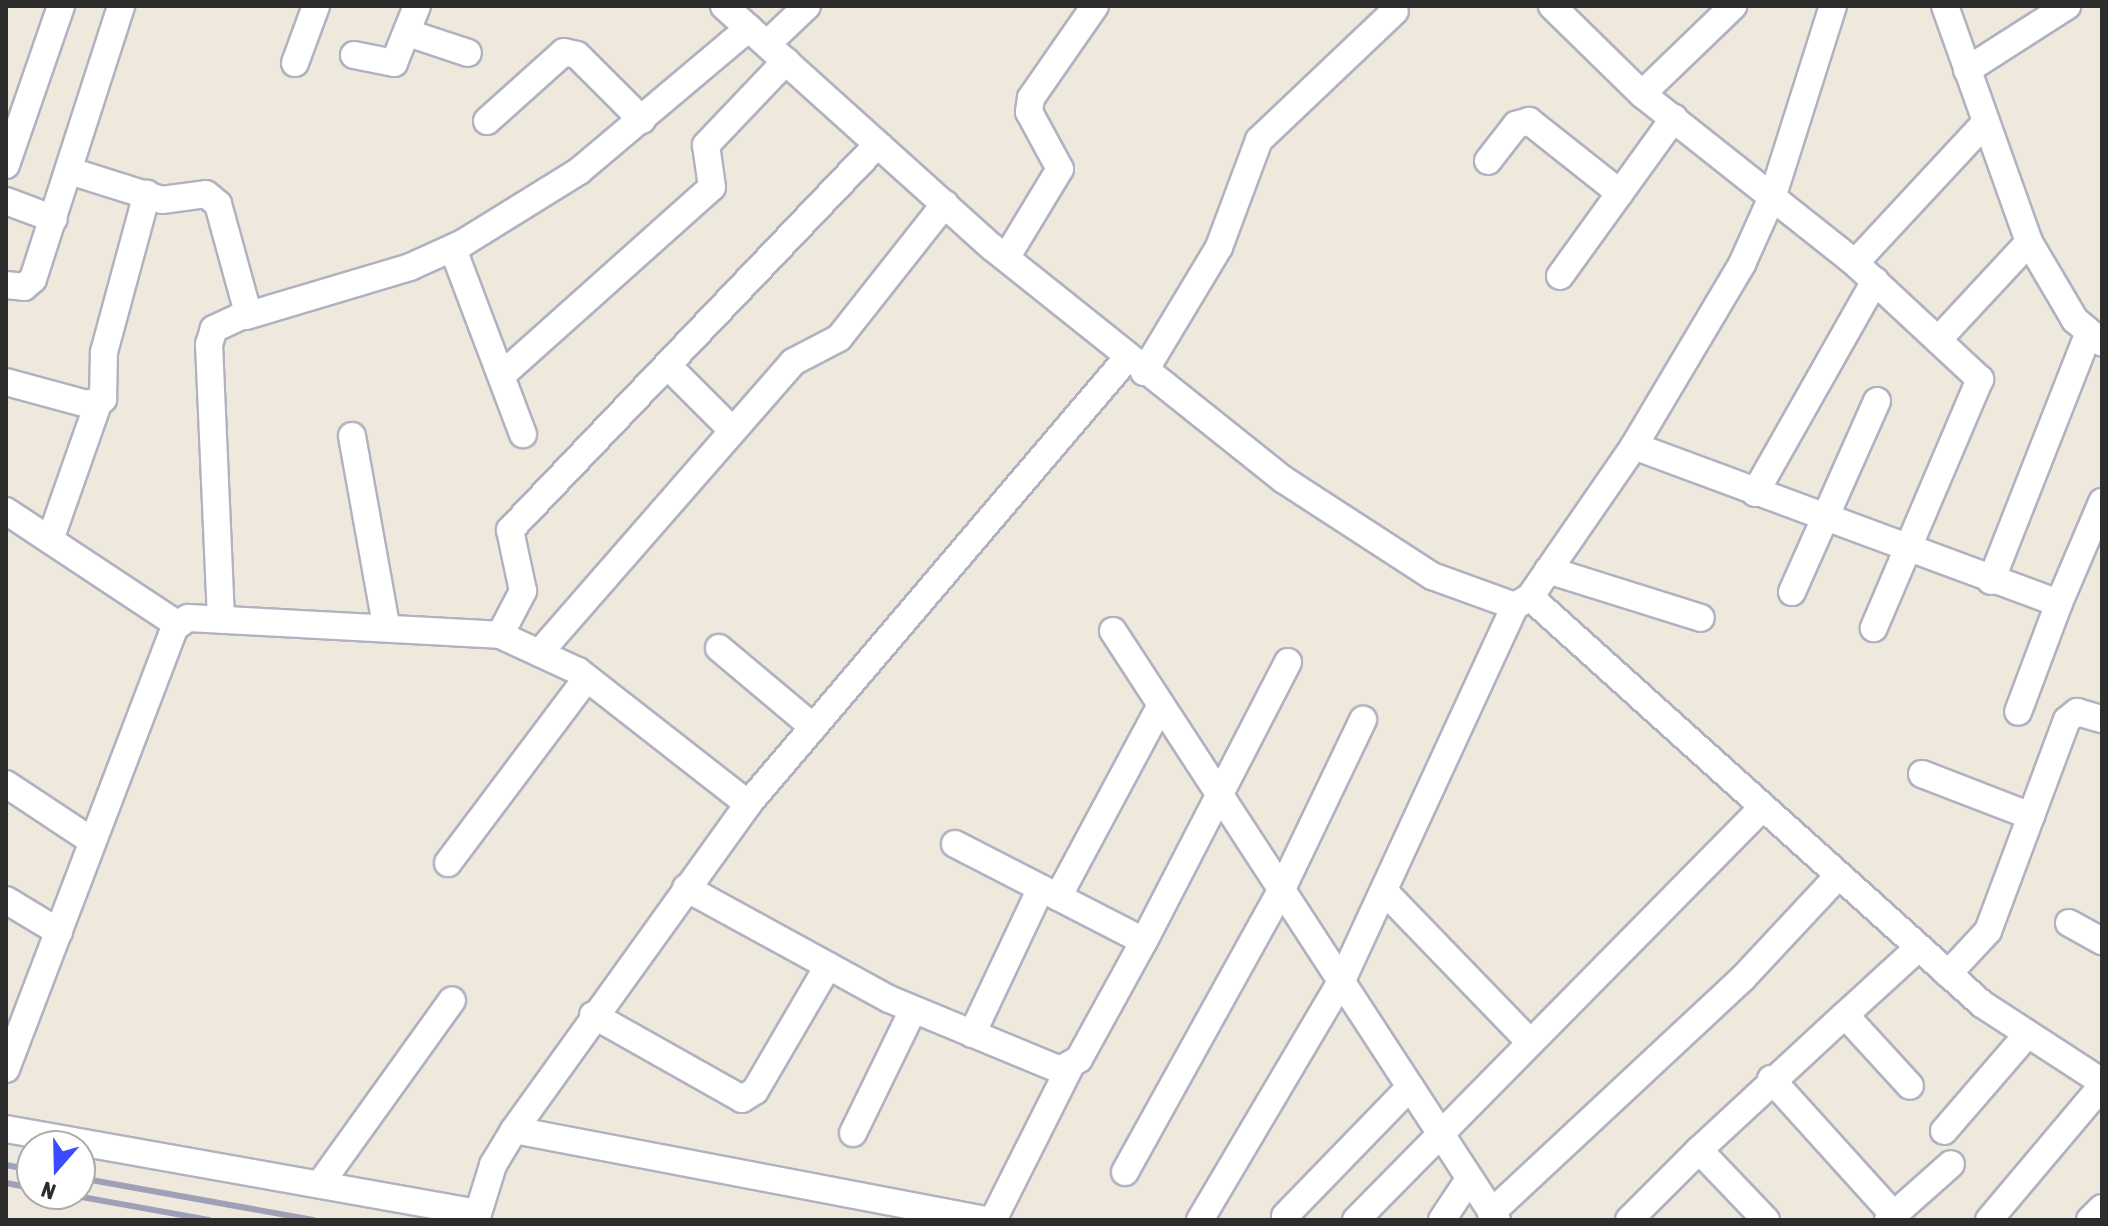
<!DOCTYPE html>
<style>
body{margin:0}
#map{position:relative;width:2108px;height:1226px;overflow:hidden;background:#efe9dd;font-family:"Asap Condensed",sans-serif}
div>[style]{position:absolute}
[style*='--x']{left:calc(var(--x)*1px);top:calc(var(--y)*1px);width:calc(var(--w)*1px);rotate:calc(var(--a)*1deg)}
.roads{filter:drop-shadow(2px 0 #b1b2c1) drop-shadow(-2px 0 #b1b2c1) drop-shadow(0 2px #b1b2c1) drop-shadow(0 -2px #b1b2c1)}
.minor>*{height:26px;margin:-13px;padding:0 13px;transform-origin:13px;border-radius:13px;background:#fff}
.rail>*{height:6px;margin:-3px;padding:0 3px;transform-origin:3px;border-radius:3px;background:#9ea0b8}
span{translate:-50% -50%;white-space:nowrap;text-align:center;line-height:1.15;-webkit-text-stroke:6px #fff;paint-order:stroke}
.frame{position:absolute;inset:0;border:8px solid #2c2c2c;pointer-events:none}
.north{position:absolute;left:16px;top:1130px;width:80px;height:80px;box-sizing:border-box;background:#fff;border:2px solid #ababab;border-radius:50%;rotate:200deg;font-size:22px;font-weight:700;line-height:32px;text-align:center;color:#2c2c2c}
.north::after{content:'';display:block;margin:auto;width:28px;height:36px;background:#3a4cff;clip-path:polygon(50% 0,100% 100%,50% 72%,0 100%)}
</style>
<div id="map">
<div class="roads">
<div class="minor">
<i style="--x:724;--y:6;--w:360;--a:42"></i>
<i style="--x:992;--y:247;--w:374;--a:38.6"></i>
<i style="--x:1284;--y:480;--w:176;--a:33"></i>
<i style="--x:1432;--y:576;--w:88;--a:19.9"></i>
<i style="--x:1515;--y:606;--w:17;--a:-31"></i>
<i style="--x:1530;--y:597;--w:183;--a:-55.4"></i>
<i style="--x:1634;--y:446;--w:212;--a:-59.3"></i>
<i style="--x:1742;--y:264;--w:76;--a:-65.8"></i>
<i style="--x:1773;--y:195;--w:198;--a:-72.4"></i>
<i style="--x:1552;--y:6;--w:126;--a:44.4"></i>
<i style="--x:1642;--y:94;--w:272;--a:38.4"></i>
<i style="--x:1855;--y:263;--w:171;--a:42.9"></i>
<i style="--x:1980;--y:379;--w:271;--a:113.1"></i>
<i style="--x:1945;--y:6;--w:251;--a:70.4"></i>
<i style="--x:2029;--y:242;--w:91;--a:59.5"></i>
<i style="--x:2075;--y:320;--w:35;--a:40"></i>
<i style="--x:408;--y:33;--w:63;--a:18.4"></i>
<i style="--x:767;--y:44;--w:55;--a:-43.5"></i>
<i style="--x:354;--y:55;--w:41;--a:11.3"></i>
<i style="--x:394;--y:63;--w:61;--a:-68"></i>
<i style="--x:295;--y:63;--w:61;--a:-69.8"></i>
<i style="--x:1967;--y:70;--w:119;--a:-32.6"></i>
<i style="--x:1642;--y:94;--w:127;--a:-44"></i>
<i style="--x:487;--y:121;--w:103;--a:-41.9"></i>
<i style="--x:564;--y:52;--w:13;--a:13"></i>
<i style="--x:577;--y:55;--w:92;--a:45"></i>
<i style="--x:1488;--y:161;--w:46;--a:-52.1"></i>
<i style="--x:1516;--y:125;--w:14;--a:-17"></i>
<i style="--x:1529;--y:121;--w:116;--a:38.4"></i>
<i style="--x:6;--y:165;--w:168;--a:-70.9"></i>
<i style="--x:70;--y:171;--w:96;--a:17.5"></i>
<i style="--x:162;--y:200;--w:44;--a:-7.8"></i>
<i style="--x:206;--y:194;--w:16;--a:40"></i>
<i style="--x:218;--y:204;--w:113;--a:74.6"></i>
<i style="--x:248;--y:313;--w:38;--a:155"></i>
<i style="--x:214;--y:329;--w:16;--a:108"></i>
<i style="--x:209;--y:344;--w:276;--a:87.5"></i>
<i style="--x:6;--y:201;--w:51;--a:20.6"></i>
<i style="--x:453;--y:249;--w:198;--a:69.3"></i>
<i style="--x:1006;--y:258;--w:104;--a:-58.8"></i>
<i style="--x:1060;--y:169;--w:65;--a:-118.5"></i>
<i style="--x:1029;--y:112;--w:14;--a:-82"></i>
<i style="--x:1031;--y:98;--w:112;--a:-55.2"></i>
<i style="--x:1855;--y:263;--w:191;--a:-47.1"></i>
<i style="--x:1560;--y:276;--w:195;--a:-54.2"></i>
<i style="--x:6;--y:285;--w:18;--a:6"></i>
<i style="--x:24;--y:287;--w:12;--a:-42"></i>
<i style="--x:33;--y:279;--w:287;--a:-72.1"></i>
<i style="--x:246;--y:316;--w:171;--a:-16.6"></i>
<i style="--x:410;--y:267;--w:58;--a:-24.4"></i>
<i style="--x:463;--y:243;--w:137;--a:-31.8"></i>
<i style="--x:579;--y:171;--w:222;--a:-40.1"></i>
<i style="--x:1938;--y:340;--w:134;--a:-47.1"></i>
<i style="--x:670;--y:368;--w:86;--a:45"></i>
<i style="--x:1144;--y:372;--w:146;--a:-59"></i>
<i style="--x:1219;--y:247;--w:114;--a:-69.5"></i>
<i style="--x:1259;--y:140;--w:187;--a:-43.5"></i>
<i style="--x:503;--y:374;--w:280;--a:-41.8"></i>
<i style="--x:712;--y:187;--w:42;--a:-98.1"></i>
<i style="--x:706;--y:145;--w:116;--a:-46.4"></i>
<i style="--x:6;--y:382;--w:84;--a:15.2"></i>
<i style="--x:87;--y:404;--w:17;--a:-17"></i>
<i style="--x:103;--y:399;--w:47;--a:-88.8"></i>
<i style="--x:104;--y:352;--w:164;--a:-74.8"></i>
<i style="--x:352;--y:436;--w:192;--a:79.8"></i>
<i style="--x:1634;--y:446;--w:453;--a:20.3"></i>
<i style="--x:2059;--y:603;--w:116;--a:110.6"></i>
<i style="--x:1755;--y:493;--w:244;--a:-60.5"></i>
<i style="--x:6;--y:511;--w:205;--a:33.5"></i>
<i style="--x:50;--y:540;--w:144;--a:-70.6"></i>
<i style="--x:1548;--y:570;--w:160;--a:17.4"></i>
<i style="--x:1991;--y:581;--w:264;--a:-68.5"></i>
<i style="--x:1792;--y:592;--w:209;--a:-66"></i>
<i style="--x:1530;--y:597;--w:608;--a:42"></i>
<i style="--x:1982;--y:1004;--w:143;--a:33"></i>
<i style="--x:2059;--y:603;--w:110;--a:-66.9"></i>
<i style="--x:1113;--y:631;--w:703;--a:56.9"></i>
<i style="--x:500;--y:635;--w:50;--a:-62.4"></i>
<i style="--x:523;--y:591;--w:62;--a:-102"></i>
<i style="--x:510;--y:530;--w:533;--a:-46.37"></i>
<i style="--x:719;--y:648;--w:123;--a:40"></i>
<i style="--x:541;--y:651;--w:383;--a:-48.9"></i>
<i style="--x:793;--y:362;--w:52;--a:-27.6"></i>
<i style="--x:839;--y:338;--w:171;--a:-51.7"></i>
<i style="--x:1922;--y:774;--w:117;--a:21.1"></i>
<i style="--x:6;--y:784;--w:103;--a:33.5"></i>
<i style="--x:955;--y:844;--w:212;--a:27.2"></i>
<i style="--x:1144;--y:941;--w:314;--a:-62.7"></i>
<i style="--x:448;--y:863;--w:231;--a:-53.1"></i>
<i style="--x:686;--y:888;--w:231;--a:28.7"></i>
<i style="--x:889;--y:999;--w:185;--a:22.5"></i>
<i style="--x:1060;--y:1070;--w:22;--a:-30"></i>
<i style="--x:1079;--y:1059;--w:135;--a:-61.2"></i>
<i style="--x:1386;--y:893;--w:204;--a:46"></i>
<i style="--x:1058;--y:897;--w:218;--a:-61.8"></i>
<i style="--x:6;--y:900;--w:62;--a:31.1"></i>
<i style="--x:2069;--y:923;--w:38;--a:29"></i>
<i style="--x:1948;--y:974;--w:59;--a:-47.1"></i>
<i style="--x:1988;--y:931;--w:225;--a:-69.5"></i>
<i style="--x:2067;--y:720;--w:13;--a:-39"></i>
<i style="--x:2077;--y:712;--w:26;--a:16"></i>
<i style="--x:593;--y:1015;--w:171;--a:29.4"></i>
<i style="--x:742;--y:1099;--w:15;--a:-32"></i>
<i style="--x:755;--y:1091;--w:145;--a:-59.7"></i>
<i style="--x:1845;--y:1015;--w:99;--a:-42.5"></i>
<i style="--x:972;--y:1034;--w:161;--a:-64.7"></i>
<i style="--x:6;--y:1069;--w:472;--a:-69.1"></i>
<i style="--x:174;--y:628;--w:17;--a:-36"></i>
<i style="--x:188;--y:618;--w:312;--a:3.1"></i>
<i style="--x:500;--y:635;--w:86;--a:24.8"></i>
<i style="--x:578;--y:671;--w:216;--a:38"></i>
<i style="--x:1771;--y:1079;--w:183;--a:47.9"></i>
<i style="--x:6;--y:1129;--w:478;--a:10.1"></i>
<i style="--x:514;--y:1130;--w:480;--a:10.8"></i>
<i style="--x:1944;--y:1131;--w:127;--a:-49.2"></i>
<i style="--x:853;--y:1133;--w:137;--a:-64"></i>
<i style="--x:1699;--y:1150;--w:199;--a:-42.8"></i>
<i style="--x:1845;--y:1015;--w:96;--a:47.5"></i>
<i style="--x:1125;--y:1172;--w:321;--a:-61"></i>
<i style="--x:1281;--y:891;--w:190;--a:-64.4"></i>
<i style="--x:320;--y:1184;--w:226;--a:-54.3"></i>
<i style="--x:1491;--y:1213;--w:345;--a:-43"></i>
<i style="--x:1743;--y:978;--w:139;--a:-47"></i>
<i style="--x:1285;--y:1216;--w:180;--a:-45.9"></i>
<i style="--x:476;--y:1220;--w:58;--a:-72.8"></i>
<i style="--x:493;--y:1165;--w:41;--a:-59"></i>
<i style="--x:514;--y:1130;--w:401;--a:-54.3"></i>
<i style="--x:748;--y:804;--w:587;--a:-49.63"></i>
<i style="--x:993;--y:1220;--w:169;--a:-63.3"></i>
<i style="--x:1200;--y:1220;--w:281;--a:-59.4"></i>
<i style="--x:1343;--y:978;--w:410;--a:-65.2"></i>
<i style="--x:1356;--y:1220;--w:578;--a:-45.42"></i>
<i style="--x:1442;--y:1220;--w:49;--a:-56.6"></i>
<i style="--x:1629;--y:1220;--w:99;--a:-45"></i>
<i style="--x:1699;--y:1150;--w:97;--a:46.3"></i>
<i style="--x:1888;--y:1220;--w:84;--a:-41.6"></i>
<i style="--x:1989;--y:1220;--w:175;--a:-49.9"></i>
<i style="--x:2090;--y:1220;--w:17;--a:-45"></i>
</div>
</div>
<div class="rail">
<i style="--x:6;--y:1165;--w:26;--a:11"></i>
<i style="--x:80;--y:1178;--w:237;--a:10.2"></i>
<i style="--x:6;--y:1183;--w:26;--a:11"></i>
<i style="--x:65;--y:1194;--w:146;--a:10.2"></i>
</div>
<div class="frame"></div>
<div class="north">N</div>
</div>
